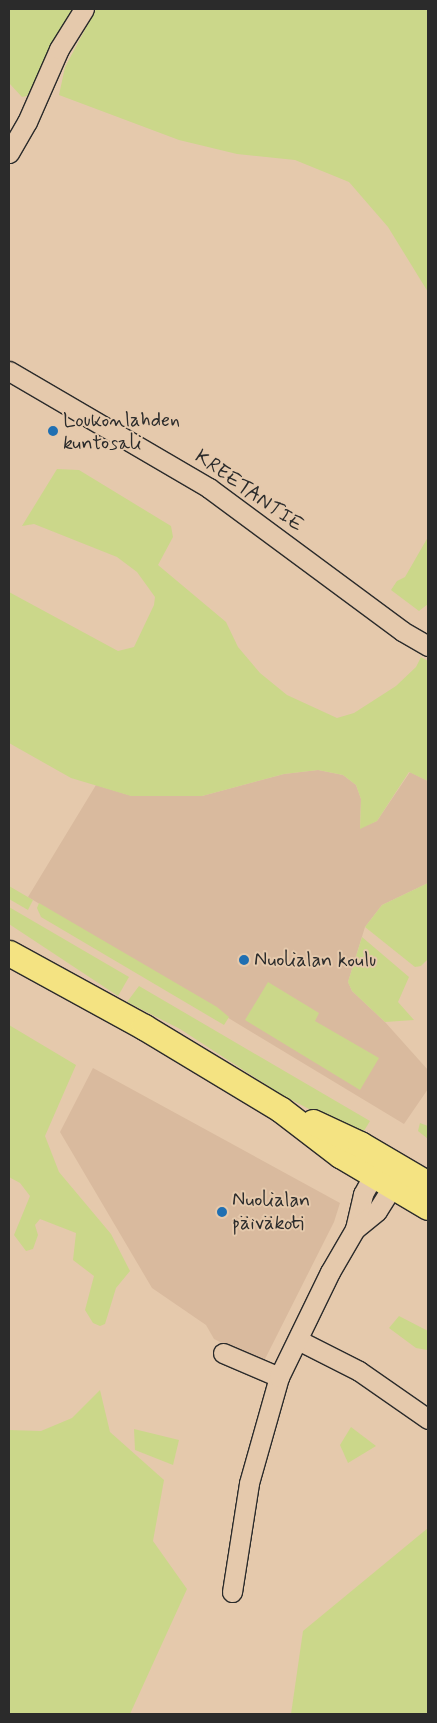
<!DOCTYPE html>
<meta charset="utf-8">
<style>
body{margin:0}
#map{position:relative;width:437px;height:1723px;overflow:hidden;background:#e5c9ac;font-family:Mynerve,sans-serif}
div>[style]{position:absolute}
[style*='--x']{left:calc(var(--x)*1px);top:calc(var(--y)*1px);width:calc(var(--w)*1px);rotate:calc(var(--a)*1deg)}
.built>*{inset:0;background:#d9ba9e}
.green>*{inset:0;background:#cbd78a}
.roads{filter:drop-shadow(1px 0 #2b2b2b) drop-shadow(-1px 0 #2b2b2b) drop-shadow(0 1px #2b2b2b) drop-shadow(0 -1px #2b2b2b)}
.minor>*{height:19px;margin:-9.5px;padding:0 9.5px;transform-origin:9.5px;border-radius:9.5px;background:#e5c9ac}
.major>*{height:25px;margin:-12.5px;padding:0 12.5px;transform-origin:12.5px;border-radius:12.5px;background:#f4e382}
.dots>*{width:14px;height:14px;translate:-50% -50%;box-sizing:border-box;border:2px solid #e5c9ac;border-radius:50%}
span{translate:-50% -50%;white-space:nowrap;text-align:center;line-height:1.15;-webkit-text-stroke:4px #e5c9ac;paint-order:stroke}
.poi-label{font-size:20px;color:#2b2b2b}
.left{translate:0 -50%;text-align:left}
.street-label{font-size:20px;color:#2b2b2b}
.frame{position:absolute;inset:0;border:10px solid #2b2b2b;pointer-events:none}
</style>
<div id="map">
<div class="built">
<i style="clip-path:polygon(318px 770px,343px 775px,356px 785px,361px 799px,360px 828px,377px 821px,410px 772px,428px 781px,428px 883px,382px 905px,365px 927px,348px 982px,352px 991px,385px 1022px,428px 1070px,428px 1089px,404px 1124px,28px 897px,96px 785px,132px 796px,202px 796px,284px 774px)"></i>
<i style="clip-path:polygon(93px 1068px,340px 1203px,334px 1222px,263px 1363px,214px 1339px,206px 1325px,152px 1288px,60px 1132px)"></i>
</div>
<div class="green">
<i style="clip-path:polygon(9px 9px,75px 9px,27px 96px,22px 97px,9px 83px)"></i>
<i style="clip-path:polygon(96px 9px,428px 9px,428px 292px,388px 227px,349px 182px,295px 160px,237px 154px,179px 140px,59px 95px,65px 67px)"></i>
<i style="clip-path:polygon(57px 469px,79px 470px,171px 526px,173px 537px,158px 565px,226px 622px,238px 647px,260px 673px,287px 695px,337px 718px,354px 713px,396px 686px,416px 667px,421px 657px,428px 661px,428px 781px,409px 772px,377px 821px,360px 829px,361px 799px,356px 785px,343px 775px,318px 770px,284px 774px,202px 796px,131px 796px,71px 778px,9px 743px,9px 592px,118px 651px,134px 647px,154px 605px,155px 597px,137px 572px,117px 557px,34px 524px,22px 526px)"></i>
<i style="clip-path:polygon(428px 537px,428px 604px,419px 611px,391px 590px,397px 581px,405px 577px)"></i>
<i style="clip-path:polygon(428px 883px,428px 959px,421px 966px,415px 967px,365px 927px,382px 905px)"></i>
<i style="clip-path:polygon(9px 886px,33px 900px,28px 910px,9px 899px)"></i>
<i style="clip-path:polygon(39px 903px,217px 1007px,229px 1017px,224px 1025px,41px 917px,37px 908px)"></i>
<i style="clip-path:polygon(9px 907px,129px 977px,118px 996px,9px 924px)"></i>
<i style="clip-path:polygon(362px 937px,409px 977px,398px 1002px,414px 1020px,385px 1022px,352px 991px,348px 982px)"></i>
<i style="clip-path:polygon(268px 982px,319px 1013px,315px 1021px,379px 1058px,360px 1090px,245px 1020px)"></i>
<i style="clip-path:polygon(139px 986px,370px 1121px,361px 1136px,282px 1095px,180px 1029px,127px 1002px)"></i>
<i style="clip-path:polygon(9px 1025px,76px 1065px,45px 1136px,59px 1172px,111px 1234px,130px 1271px,116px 1288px,105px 1324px,100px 1326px,93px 1323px,85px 1310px,94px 1276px,73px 1260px,76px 1233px,40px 1219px,35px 1225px,38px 1235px,33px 1249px,26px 1251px,14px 1235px,30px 1196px,20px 1183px,9px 1177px)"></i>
<i style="clip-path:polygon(420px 1123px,428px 1126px,428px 1139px,418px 1131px)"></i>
<i style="clip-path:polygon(399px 1316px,428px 1331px,427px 1350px,416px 1348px,389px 1328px)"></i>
<i style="clip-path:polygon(100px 1390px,110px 1432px,164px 1480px,153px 1541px,187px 1589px,130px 1714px,9px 1714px,9px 1430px,41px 1431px,72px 1418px)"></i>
<i style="clip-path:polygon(351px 1427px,376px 1446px,348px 1463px,340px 1445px)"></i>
<i style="clip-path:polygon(134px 1429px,179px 1440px,173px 1465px,135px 1450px)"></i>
<i style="clip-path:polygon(428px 1528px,428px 1714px,291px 1714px,303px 1631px)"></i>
</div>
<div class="roads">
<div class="minor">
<i style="--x:9;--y:153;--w:36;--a:-60"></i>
<i style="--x:27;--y:122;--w:80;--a:-66.3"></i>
<i style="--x:59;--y:49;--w:47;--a:-58"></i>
<i style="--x:9;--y:371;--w:232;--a:30.3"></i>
<i style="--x:209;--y:488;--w:240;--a:36.5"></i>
<i style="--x:402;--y:631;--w:30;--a:30"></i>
<i style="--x:355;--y:1229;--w:36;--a:-77"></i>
<i style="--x:363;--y:1194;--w:35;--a:-61"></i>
<i style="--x:298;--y:1340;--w:68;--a:26.9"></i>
<i style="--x:359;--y:1371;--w:84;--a:34.8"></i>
<i style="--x:223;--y:1353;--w:61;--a:23.2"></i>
<i style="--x:232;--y:1592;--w:110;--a:-81.1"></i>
<i style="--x:249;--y:1483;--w:110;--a:-74.2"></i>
<i style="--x:279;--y:1377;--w:117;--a:-64.1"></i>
<i style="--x:330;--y:1272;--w:50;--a:-59.8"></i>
<i style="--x:355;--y:1229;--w:28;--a:-39"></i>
<i style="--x:377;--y:1211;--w:41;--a:-57.8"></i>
</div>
<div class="major">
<i style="--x:9;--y:953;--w:154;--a:28.7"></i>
<i style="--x:144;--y:1027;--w:159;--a:31.1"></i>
<i style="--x:280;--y:1109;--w:76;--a:37.5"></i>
<i style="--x:340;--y:1155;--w:102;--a:30.6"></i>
<i style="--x:313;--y:1122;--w:52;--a:25.1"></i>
<i style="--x:360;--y:1144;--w:79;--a:30.5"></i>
</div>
</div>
<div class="dots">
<i style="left:53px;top:431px;background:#1f6fb2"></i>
<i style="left:244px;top:960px;background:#1f6fb2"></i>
<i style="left:222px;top:1212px;background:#1f6fb2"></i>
</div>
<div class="poi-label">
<span class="left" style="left:63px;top:432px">Loukonlahden<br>kuntosali</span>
<span class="left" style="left:254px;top:960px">Nuolialan koulu</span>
<span class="left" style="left:232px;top:1212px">Nuolialan<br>päiväkoti</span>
</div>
<div class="street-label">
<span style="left:249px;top:491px;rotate:35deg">KREETANTIE</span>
</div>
<div class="frame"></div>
</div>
